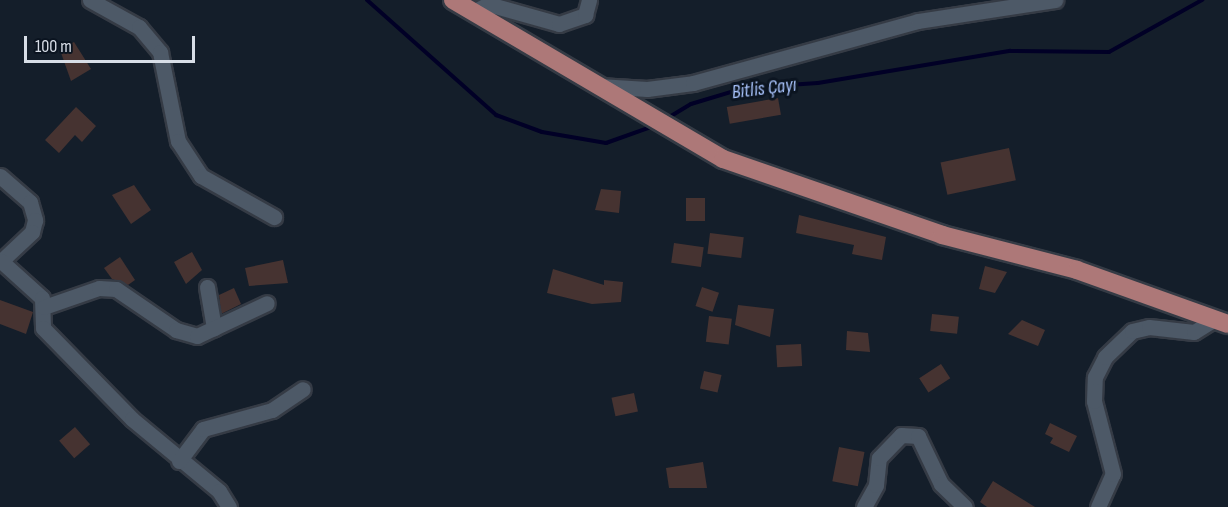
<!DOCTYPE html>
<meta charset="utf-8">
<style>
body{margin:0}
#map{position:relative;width:1228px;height:507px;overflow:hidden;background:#141e2a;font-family:"Sofia Sans Condensed",sans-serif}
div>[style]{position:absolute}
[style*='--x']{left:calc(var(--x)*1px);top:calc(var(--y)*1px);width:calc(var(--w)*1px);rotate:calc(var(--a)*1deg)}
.stream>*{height:4px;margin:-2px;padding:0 2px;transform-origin:2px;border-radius:2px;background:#010026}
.building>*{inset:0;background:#463331;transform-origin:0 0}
.roads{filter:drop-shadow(2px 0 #353b45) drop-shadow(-2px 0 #353b45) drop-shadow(0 2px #353b45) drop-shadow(0 -2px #353b45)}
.minor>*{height:15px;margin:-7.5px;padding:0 7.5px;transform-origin:7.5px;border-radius:7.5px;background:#4d5967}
.major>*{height:18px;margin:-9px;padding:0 9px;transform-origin:9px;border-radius:9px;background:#ad7878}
span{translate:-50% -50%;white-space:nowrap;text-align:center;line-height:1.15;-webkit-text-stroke:6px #0b1420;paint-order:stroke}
.water-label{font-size:20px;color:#aac5fe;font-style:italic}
.scale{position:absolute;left:24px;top:36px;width:171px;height:27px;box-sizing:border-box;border:3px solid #d8dee7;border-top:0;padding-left:8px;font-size:18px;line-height:21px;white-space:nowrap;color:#d8dee7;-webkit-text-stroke:4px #0b1420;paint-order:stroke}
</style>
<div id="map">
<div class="stream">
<i style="--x:367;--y:0;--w:173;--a:41.7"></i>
<i style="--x:496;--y:115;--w:49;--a:20.3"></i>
<i style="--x:542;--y:132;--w:65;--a:9.8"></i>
<i style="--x:606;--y:143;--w:51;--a:-19.5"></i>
<i style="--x:666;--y:119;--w:29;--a:-31"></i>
<i style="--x:691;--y:104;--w:55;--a:-16.8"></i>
<i style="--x:744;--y:88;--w:74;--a:-3.9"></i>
<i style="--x:818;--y:83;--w:195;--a:-9.5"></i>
<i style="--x:1010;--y:51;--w:99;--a:0.6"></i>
<i style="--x:1109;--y:52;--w:107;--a:-29.2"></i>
</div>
<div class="building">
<i style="clip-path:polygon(74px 42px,91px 69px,71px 81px,60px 50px)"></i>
<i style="left:778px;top:98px;width:17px;height:52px;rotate:80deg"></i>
<i style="clip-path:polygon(76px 107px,96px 126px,82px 142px,75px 135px,59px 153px,45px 140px)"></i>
<i style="left:1009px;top:148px;width:33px;height:70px;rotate:78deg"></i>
<i style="clip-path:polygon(134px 185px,151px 210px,131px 224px,112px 195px)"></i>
<i style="clip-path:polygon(601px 189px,621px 191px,619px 213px,595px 210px)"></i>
<i style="left:686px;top:198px;width:19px;height:23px"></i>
<i style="clip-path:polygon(799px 215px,886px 237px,882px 260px,852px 254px,854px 245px,796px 233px)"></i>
<i style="left:710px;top:233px;width:34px;height:21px;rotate:7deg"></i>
<i style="left:674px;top:243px;width:30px;height:20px;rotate:8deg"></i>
<i style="clip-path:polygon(192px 252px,202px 270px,186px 284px,174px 262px)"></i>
<i style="clip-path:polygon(120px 257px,135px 280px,128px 285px,112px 279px,104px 268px)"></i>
<i style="clip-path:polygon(283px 260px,288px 283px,249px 286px,245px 268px)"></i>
<i style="clip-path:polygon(985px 266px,1007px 272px,995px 293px,979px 289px)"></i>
<i style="clip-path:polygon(553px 269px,604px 285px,604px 280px,623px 282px,621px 302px,592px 304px,547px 293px)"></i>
<i style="left:702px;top:287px;width:18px;height:20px;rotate:19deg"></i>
<i style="clip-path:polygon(234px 288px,241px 304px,221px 314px,219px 295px)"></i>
<i style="clip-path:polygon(0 300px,33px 312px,26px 334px,0 324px)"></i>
<i style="clip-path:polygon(738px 305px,774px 309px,770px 337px,735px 325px)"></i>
<i style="left:932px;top:314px;width:27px;height:17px;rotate:6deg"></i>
<i style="left:709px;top:316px;width:23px;height:26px;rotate:7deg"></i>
<i style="clip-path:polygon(1022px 320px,1045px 330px,1038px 346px,1008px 334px)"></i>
<i style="clip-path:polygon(847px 331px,868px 333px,870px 352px,846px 350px)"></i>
<i style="left:801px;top:344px;width:22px;height:25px;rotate:87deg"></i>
<i style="left:941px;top:364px;width:17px;height:26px;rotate:57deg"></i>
<i style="left:704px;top:371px;width:18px;height:18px;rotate:13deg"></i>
<i style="left:634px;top:393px;width:19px;height:23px;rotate:78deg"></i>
<i style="clip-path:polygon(1050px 423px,1077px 436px,1069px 452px,1050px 443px,1053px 438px,1045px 434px)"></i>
<i style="left:75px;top:427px;width:23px;height:21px;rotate:49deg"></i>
<i style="left:839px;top:447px;width:26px;height:35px;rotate:11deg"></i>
<i style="clip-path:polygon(703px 462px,707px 488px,669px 488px,666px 468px)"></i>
<i style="clip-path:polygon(993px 481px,1035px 507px,987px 507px,980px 502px)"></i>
</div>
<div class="roads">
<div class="minor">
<i style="--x:90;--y:0;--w:56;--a:28.9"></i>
<i style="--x:139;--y:27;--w:33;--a:50"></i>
<i style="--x:160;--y:52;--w:91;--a:78.6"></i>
<i style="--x:178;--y:141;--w:42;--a:56.7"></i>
<i style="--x:201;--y:176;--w:84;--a:29.3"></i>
<i style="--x:473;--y:12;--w:17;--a:-28"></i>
<i style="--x:488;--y:4;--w:74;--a:15.7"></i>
<i style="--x:559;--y:24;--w:28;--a:-19"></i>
<i style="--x:585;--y:15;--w:16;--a:-75"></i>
<i style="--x:599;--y:86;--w:48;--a:3.6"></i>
<i style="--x:647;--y:89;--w:46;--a:-7.4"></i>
<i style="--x:693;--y:83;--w:233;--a:-15.4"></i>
<i style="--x:918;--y:21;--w:139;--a:-8.7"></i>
<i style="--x:0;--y:176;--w:40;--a:41"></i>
<i style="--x:30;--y:202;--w:19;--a:74"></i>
<i style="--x:35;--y:220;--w:12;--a:104"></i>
<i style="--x:32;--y:232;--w:44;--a:136.8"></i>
<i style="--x:1;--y:261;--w:55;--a:42.1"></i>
<i style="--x:42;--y:298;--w:30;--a:88"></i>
<i style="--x:43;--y:328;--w:127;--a:45.6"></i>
<i style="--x:132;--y:419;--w:113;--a:39.6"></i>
<i style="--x:219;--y:491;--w:19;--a:58"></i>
<i style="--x:207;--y:287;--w:42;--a:80.3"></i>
<i style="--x:44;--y:307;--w:58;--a:-19.1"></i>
<i style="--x:99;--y:288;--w:17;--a:3"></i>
<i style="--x:116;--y:289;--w:73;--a:34.3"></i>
<i style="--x:176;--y:330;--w:22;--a:16"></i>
<i style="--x:197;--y:336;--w:77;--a:-25.2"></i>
<i style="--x:179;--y:461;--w:40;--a:-53"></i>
<i style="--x:203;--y:429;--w:72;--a:-15.4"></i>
<i style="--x:272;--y:410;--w:37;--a:-34"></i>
<i style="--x:864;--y:507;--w:25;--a:-61"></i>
<i style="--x:876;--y:485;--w:27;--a:-84"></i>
<i style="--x:879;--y:458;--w:32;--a:-46"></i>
<i style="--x:901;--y:435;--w:17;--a:3"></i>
<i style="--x:918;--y:436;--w:53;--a:64.4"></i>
<i style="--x:941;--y:484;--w:33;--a:44"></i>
<i style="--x:1098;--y:507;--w:36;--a:-66"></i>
<i style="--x:1113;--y:474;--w:75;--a:-104.6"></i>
<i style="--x:1094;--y:401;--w:24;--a:-88"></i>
<i style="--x:1095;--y:377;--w:22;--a:-63"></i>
<i style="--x:1105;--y:357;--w:37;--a:-44"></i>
<i style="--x:1132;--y:331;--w:17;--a:-13"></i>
<i style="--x:1149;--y:327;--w:45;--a:6.3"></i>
<i style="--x:1194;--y:332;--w:25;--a:-32"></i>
</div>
<div class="major">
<i style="--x:453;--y:0;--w:313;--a:30.5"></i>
<i style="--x:723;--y:159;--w:232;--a:19.1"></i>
<i style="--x:942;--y:235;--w:139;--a:14.5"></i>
<i style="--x:1077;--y:270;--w:160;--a:19.7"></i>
</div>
</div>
<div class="water-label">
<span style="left:764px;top:89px;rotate:-7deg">Bitlis Çayı</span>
</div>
<div class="scale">100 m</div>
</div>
